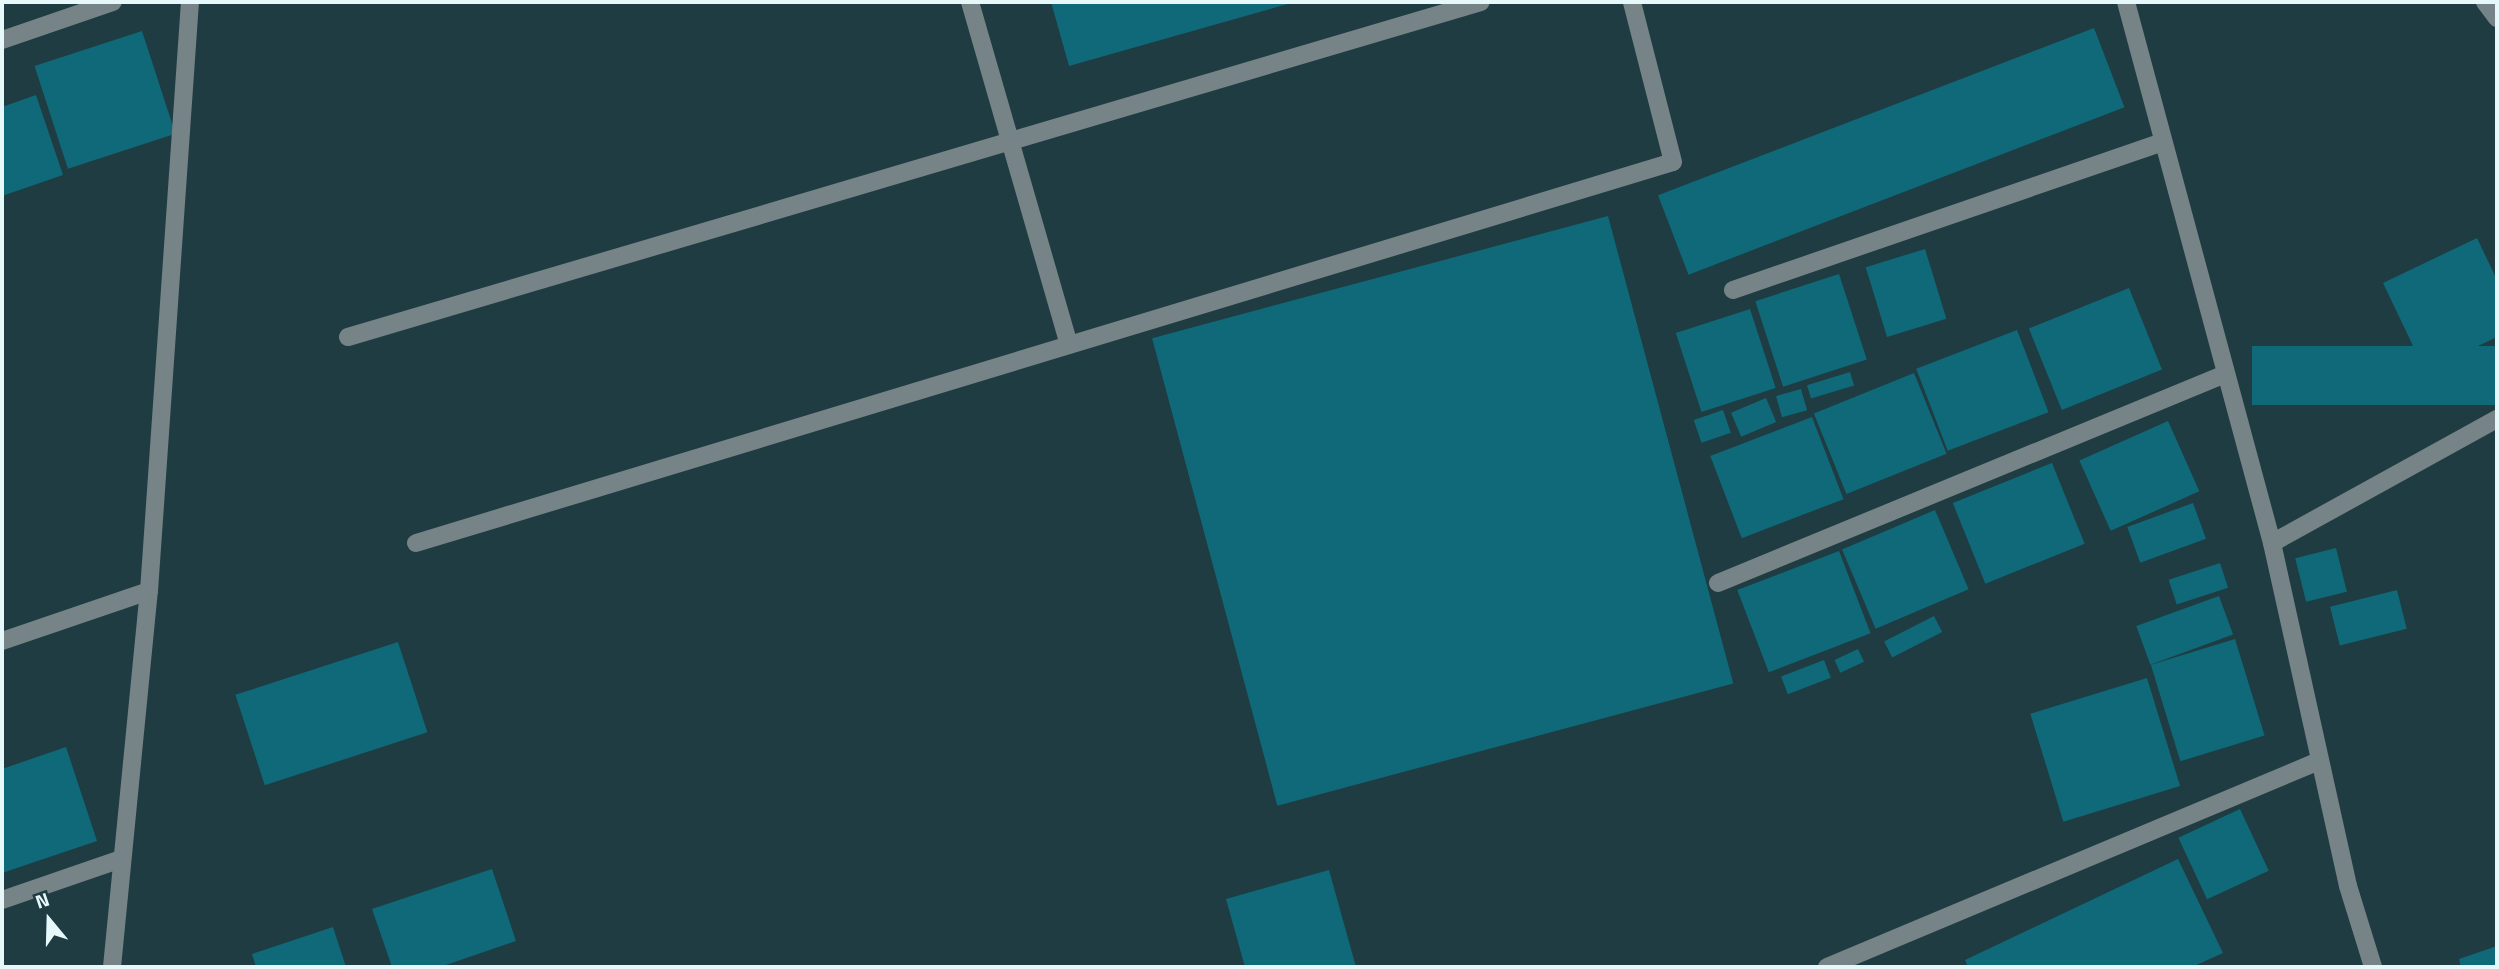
<!DOCTYPE html>
<style>
body{margin:0}
#map{position:relative;width:2499px;height:969px;overflow:hidden;background:#1f3c42;font-family:"Titillium Web",sans-serif}
div>[style]{position:absolute}
[style*='--x']{left:calc(var(--x)*1px);top:calc(var(--y)*1px);width:calc(var(--w)*1px);rotate:calc(var(--a)*1deg)}
.building>*{inset:0;background:#0f6979;transform-origin:0 0}
.minor>*{height:18px;margin:-9px;padding:0 9px;transform-origin:9px;border-radius:9px;background:#778487}
span{translate:-50% -50%;white-space:nowrap;text-align:center;line-height:1.15;-webkit-text-stroke:6px #1f3c42;paint-order:stroke}
.frame{position:absolute;inset:0;border:4px solid #e7f8fb;pointer-events:none}
.north{position:absolute;left:14px;top:885px;width:70px;height:70px;-webkit-text-stroke:5px #1f3c42;paint-order:stroke;rotate:341deg;font-size:19px;font-weight:700;line-height:28px;text-align:center;color:#e7f8fb}
.north::after{content:'';display:block;margin:auto;width:24px;height:32px;background:#e7f8fb;clip-path:polygon(50% 0,100% 100%,50% 72%,0 100%)}
</style>
<div id="map">
<div class="building">
<i style="clip-path:polygon(1051px 2px,1290px 2px,1291px 3px,1069px 66px)"></i>
<i style="left:2094px;top:28px;width:85px;height:467px;rotate:69deg"></i>
<i style="left:142px;top:31px;width:108px;height:113px;rotate:72deg"></i>
<i style="clip-path:polygon(36px 95px,63px 175px,2px 196px,2px 107px)"></i>
<i style="left:1608px;top:216px;width:484px;height:472px;rotate:75deg"></i>
<i style="clip-path:polygon(2477px 238px,2497px 280px,2497px 337px,2425px 371px,2383px 283px)"></i>
<i style="left:1925px;top:249px;width:73px;height:62px;rotate:73deg"></i>
<i style="left:1839px;top:274px;width:90px;height:88px;rotate:72deg"></i>
<i style="left:2129px;top:288px;width:88px;height:108px;rotate:68deg"></i>
<i style="left:1750px;top:309px;width:83px;height:78px;rotate:72deg"></i>
<i style="left:2017px;top:330px;width:88px;height:108px;rotate:69deg"></i>
<i style="left:2497px;top:346px;width:59px;height:245px;rotate:90deg"></i>
<i style="left:1850px;top:372px;width:14px;height:45px;rotate:73deg"></i>
<i style="left:1914px;top:373px;width:87px;height:108px;rotate:68deg"></i>
<i style="left:1801px;top:389px;width:22px;height:26px;rotate:74deg"></i>
<i style="left:1766px;top:398px;width:26px;height:38px;rotate:67deg"></i>
<i style="left:1723px;top:410px;width:24px;height:31px;rotate:71deg"></i>
<i style="left:1812px;top:417px;width:88px;height:109px;rotate:69deg"></i>
<i style="left:2168px;top:421px;width:77px;height:97px;rotate:66deg"></i>
<i style="left:2052px;top:463px;width:87px;height:107px;rotate:68deg"></i>
<i style="left:2193px;top:503px;width:38px;height:70px;rotate:70deg"></i>
<i style="left:1935px;top:510px;width:86px;height:101px;rotate:67deg"></i>
<i style="left:2336px;top:548px;width:45px;height:42px;rotate:76deg"></i>
<i style="left:1839px;top:551px;width:88px;height:109px;rotate:69deg"></i>
<i style="left:2220px;top:563px;width:26px;height:54px;rotate:72deg"></i>
<i style="left:2397px;top:590px;width:40px;height:69px;rotate:76deg"></i>
<i style="left:2219px;top:596px;width:41px;height:88px;rotate:70deg"></i>
<i style="left:1934px;top:616px;width:18px;height:56px;rotate:63deg"></i>
<i style="left:2235px;top:639px;width:101px;height:88px;rotate:73deg"></i>
<i style="left:398px;top:642px;width:95px;height:171px;rotate:72deg"></i>
<i style="left:1858px;top:649px;width:14px;height:26px;rotate:65deg"></i>
<i style="left:1824px;top:660px;width:19px;height:46px;rotate:69deg"></i>
<i style="left:2147px;top:678px;width:113px;height:122px;rotate:73deg"></i>
<i style="clip-path:polygon(66px 747px,97px 841px,2px 873px,2px 769px)"></i>
<i style="left:2240px;top:809px;width:68px;height:68px;rotate:65deg"></i>
<i style="clip-path:polygon(2178px 859px,2223px 953px,2192px 967px,1968px 967px,1965px 960px)"></i>
<i style="clip-path:polygon(492px 869px,516px 941px,440px 967px,392px 967px,372px 909px)"></i>
<i style="clip-path:polygon(1329px 870px,1356px 967px,1245px 967px,1226px 899px)"></i>
<i style="clip-path:polygon(333px 927px,346px 967px,256px 967px,252px 954px)"></i>
<i style="clip-path:polygon(2497px 946px,2497px 967px,2461px 967px,2459px 959px)"></i>
</div>
<div class="minor">
<i style="--x:970;--y:2;--w:354;--a:73.9"></i>
<i style="--x:2126;--y:2;--w:560;--a:74.9"></i>
<i style="--x:2272;--y:543;--w:351;--a:77.5"></i>
<i style="--x:2348;--y:886;--w:85;--a:72.8"></i>
<i style="--x:2485;--y:2;--w:20;--a:53"></i>
<i style="--x:2;--y:40;--w:117;--a:-18.9"></i>
<i style="--x:1733;--y:290;--w:455;--a:-19"></i>
<i style="--x:348;--y:337;--w:1181;--a:-16.47"></i>
<i style="--x:416;--y:543;--w:1313;--a:-16.86"></i>
<i style="--x:1673;--y:162;--w:165;--a:-104.4"></i>
<i style="--x:2272;--y:543;--w:257;--a:-28.9"></i>
<i style="--x:1718;--y:583;--w:546;--a:-22.39"></i>
<i style="--x:2;--y:641;--w:155;--a:-18.8"></i>
<i style="--x:2;--y:900;--w:126;--a:-19"></i>
<i style="--x:112;--y:967;--w:378;--a:-84.4"></i>
<i style="--x:149;--y:591;--w:590;--a:-86.02"></i>
<i style="--x:1827;--y:967;--w:533;--a:-22.72"></i>
</div>
<div class="frame"></div>
<div class="north">N</div>
</div>
